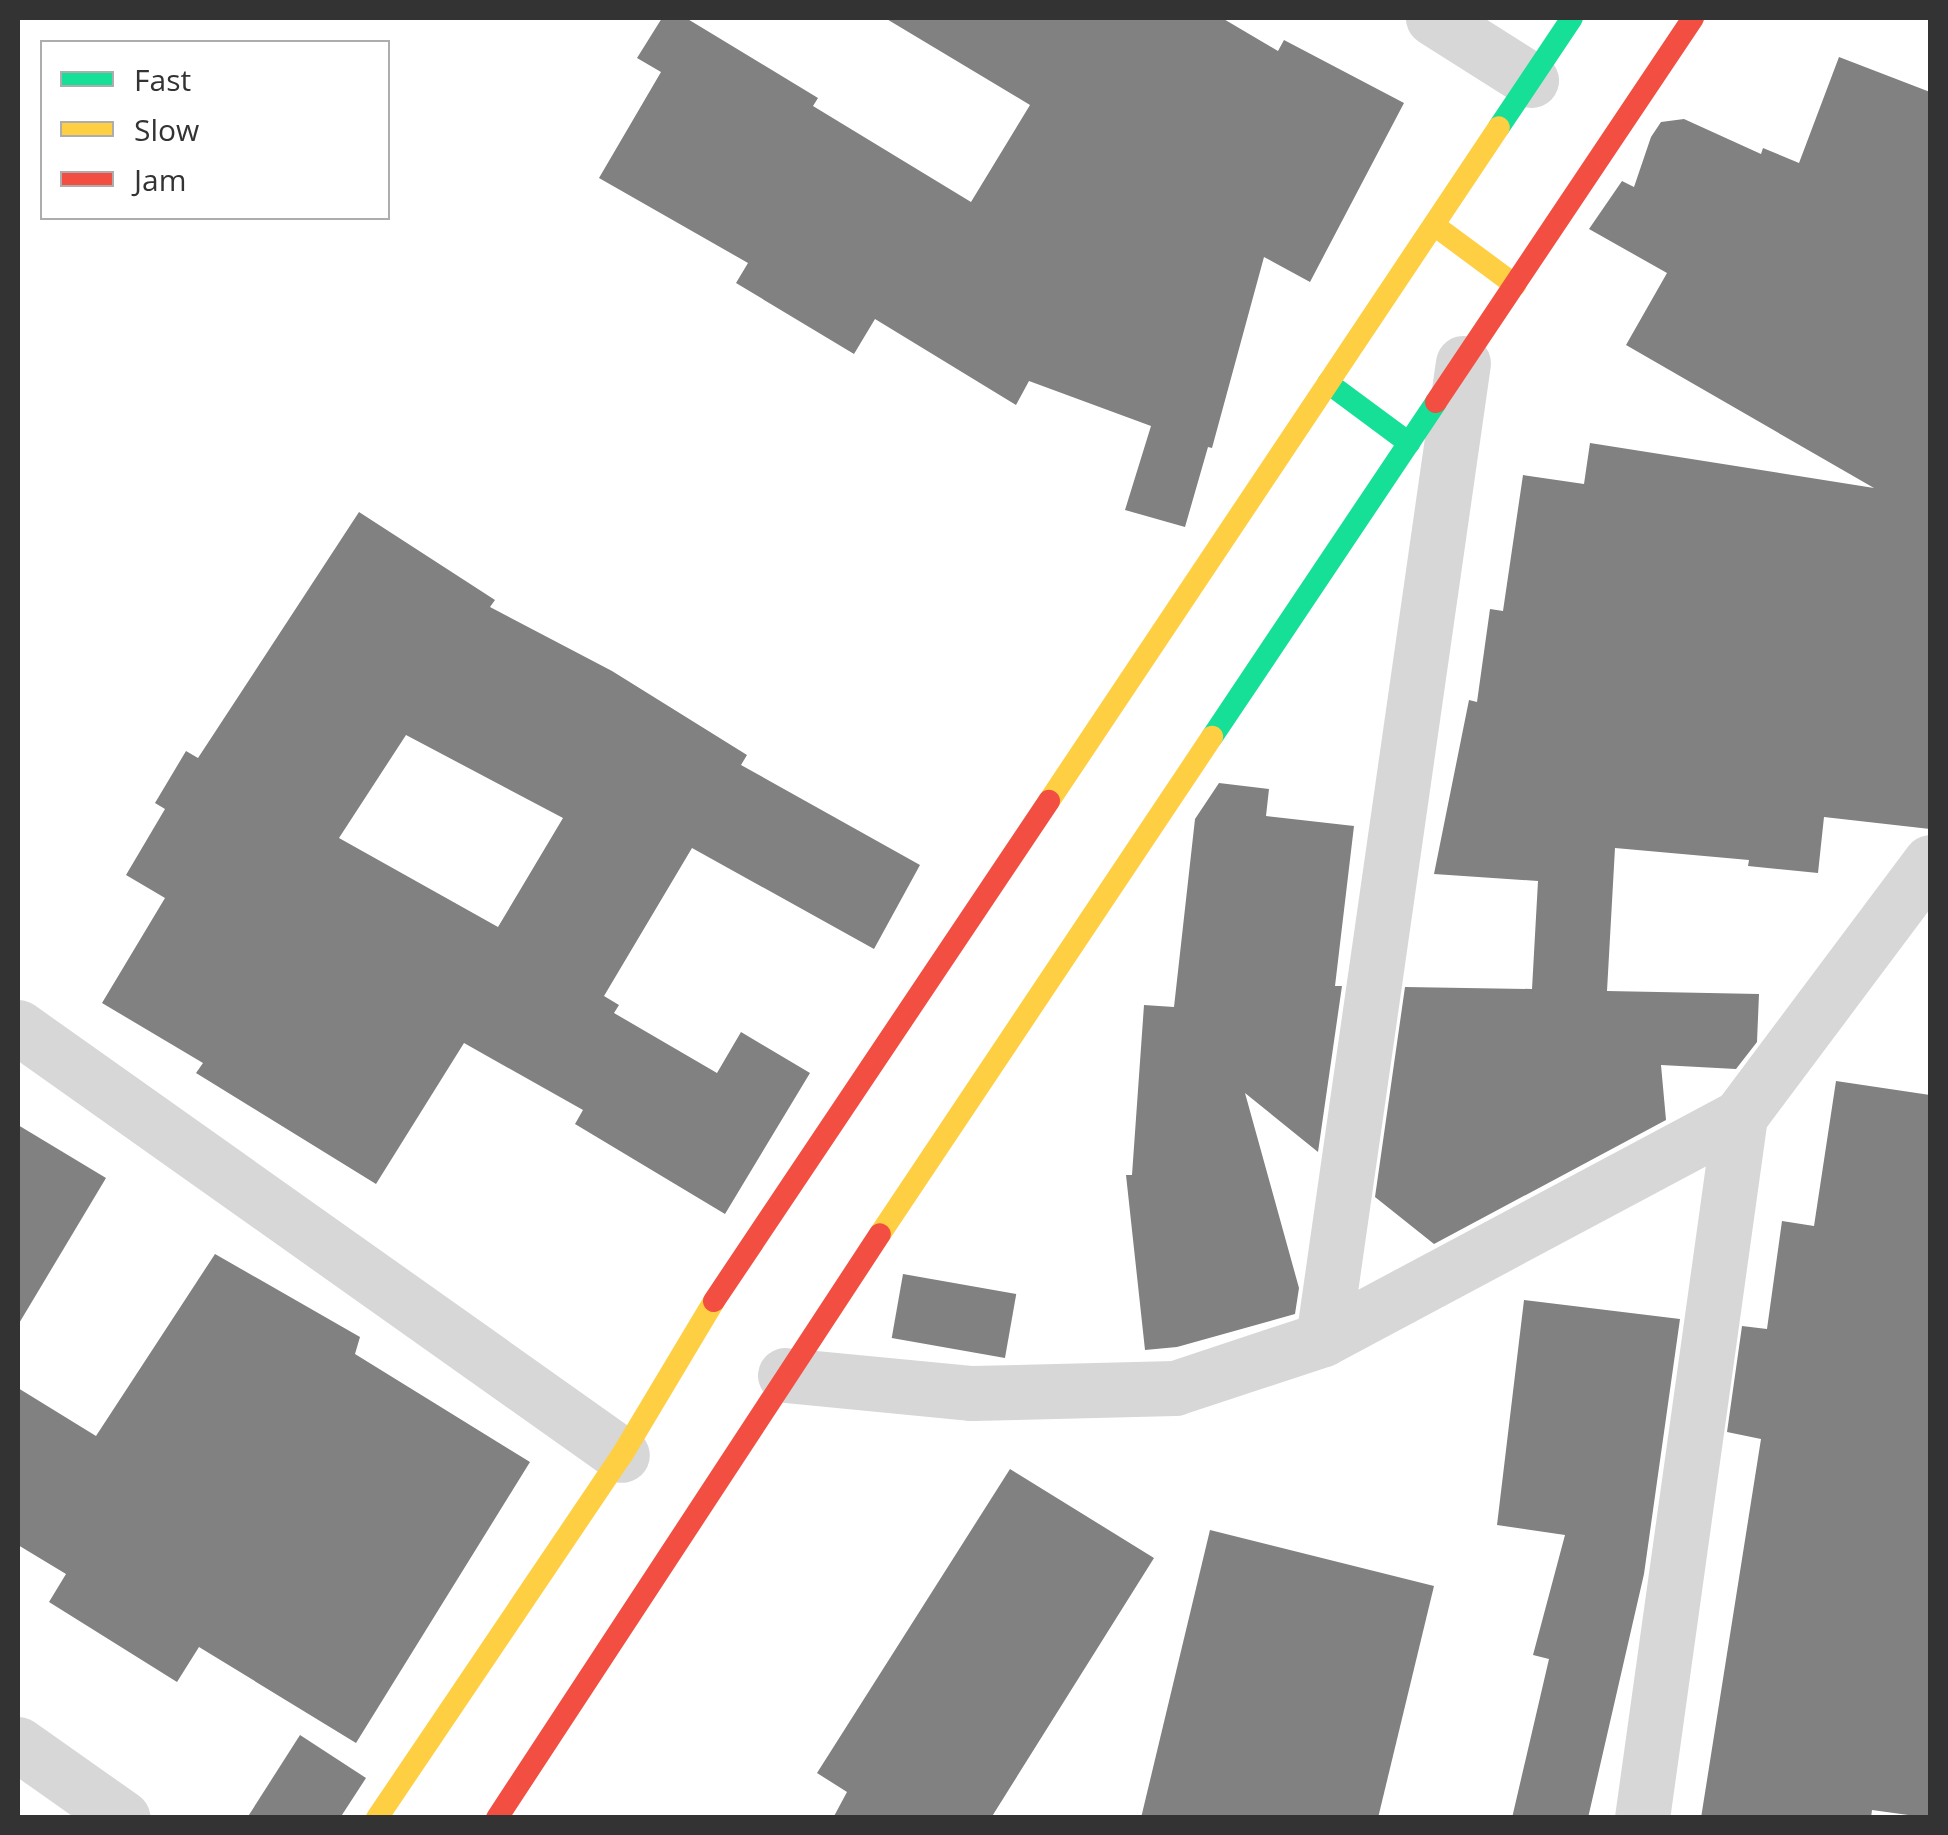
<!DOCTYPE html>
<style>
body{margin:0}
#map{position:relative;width:1948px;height:1835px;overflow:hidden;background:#fff;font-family:"Open Sans",sans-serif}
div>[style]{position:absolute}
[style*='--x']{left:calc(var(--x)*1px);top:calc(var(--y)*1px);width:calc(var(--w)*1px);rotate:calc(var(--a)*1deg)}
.building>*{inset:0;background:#818181;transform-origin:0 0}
.street>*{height:55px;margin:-27.5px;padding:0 27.5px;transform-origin:27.5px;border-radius:27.5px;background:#d7d7d7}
.fast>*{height:22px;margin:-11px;padding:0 11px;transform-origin:11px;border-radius:11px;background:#16e098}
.slow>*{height:22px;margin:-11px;padding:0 11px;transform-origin:11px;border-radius:11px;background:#ffcf43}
.jam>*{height:22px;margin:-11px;padding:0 11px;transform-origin:11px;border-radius:11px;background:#f24e42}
span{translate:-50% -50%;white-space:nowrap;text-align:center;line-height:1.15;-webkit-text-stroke:10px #fff;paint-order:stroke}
.frame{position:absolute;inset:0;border:20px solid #333;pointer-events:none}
.legend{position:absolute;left:40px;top:40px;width:350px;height:180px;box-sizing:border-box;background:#fff;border:2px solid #adadad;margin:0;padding:12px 18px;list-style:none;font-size:30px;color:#333}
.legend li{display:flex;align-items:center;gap:20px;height:50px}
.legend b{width:50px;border:2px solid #adadad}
</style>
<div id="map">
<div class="building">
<i style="clip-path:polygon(662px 18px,686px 18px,818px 98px,813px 106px,971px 202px,1030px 105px,885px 18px,1222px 18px,1278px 51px,1284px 40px,1404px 103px,1310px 282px,1264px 257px,1212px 448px,1208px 447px,1185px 527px,1125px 510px,1151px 426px,1029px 381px,1016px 405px,875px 319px,854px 354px,736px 283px,748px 263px,599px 178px,661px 72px,637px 58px)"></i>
<i style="clip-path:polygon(1839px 57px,1930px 92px,1930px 829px,1824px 817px,1818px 873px,1748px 866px,1749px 860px,1615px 848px,1607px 991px,1759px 994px,1757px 1042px,1736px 1069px,1661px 1065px,1666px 1120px,1434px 1244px,1375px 1197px,1405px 987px,1532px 989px,1538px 881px,1434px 874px,1469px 700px,1477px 702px,1490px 609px,1503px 611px,1523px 475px,1584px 484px,1590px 443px,1874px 488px,1626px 345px,1667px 273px,1589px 229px,1622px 181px,1634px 187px,1651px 137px,1661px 122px,1684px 119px,1761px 154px,1763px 148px,1799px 163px)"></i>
<i style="clip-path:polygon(evenodd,359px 512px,495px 600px,490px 607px,612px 671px,747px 755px,741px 765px,920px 865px,874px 949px,692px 848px,604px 996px,619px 1005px,614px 1013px,717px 1073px,741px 1032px,810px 1073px,725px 1214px,575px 1124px,583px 1110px,464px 1043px,376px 1184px,196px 1073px,203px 1063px,102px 1003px,165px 898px,126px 875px,165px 809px,155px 803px,186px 751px,198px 758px,359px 512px,406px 735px,563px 818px,498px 927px,339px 838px,406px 735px)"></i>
<i style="clip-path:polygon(1219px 783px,1269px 789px,1266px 816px,1354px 826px,1335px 986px,1342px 986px,1318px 1152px,1245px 1093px,1299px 1288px,1295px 1314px,1177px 1347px,1145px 1350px,1126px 1175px,1132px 1175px,1144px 1005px,1174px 1007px,1195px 819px)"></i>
<i style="clip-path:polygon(1836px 1081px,1930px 1095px,1930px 1818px,1872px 1810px,1871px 1818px,1701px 1818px,1761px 1439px,1727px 1432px,1742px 1326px,1767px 1329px,1782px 1221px,1814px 1226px)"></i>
<i style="clip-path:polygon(18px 1125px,106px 1178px,18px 1325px)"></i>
<i style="clip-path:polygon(215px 1254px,360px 1337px,355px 1354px,530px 1462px,356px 1743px,199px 1647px,177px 1682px,49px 1602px,66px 1574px,18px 1545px,18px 1388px,96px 1436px)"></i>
<i style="left:903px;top:1274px;width:115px;height:65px;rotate:10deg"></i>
<i style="clip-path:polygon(1524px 1300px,1680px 1319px,1644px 1574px,1588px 1818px,1512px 1818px,1549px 1659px,1533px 1655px,1565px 1535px,1497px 1525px)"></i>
<i style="clip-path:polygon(1010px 1469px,1154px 1558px,991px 1818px,833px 1818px,847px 1792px,817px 1773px)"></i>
<i style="clip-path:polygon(1210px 1530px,1434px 1586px,1378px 1818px,1141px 1818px)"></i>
<i style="clip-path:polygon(300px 1735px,366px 1778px,340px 1818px,247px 1818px)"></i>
</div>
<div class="street">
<i style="--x:1433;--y:18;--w:116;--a:32.3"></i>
<i style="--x:18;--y:1027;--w:740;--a:35.32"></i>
<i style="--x:1323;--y:1339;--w:986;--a:-81.84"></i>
<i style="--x:785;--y:1375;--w:188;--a:5.5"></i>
<i style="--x:972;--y:1393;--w:203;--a:-1.4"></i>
<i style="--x:1175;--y:1388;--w:156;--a:-18.3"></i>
<i style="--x:1323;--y:1339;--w:473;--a:-28.1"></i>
<i style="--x:1740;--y:1116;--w:317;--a:-53.2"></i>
<i style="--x:18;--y:1744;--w:128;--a:35.2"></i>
<i style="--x:1642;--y:1818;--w:709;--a:-82.05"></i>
</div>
<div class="fast">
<i style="--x:1499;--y:127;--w:131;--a:-56.2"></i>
<i style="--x:1328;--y:383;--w:101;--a:36.5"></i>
<i style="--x:1212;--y:737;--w:403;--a:-56.2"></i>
</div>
<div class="slow">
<i style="--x:1434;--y:225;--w:101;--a:36.5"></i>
<i style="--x:1049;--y:801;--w:810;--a:-56.27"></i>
<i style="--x:880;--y:1234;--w:598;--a:-56.26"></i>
<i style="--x:377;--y:1818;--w:438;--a:-56"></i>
<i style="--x:622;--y:1455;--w:179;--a:-59.1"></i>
</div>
<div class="jam">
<i style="--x:1436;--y:402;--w:462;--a:-56.2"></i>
<i style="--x:714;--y:1301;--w:602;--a:-56.18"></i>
<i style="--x:497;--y:1818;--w:698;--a:-56.74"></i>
</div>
<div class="frame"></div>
<ul class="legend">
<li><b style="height:12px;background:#16e098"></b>Fast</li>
<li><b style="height:12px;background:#ffcf43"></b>Slow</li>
<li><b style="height:12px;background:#f24e42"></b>Jam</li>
</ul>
</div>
